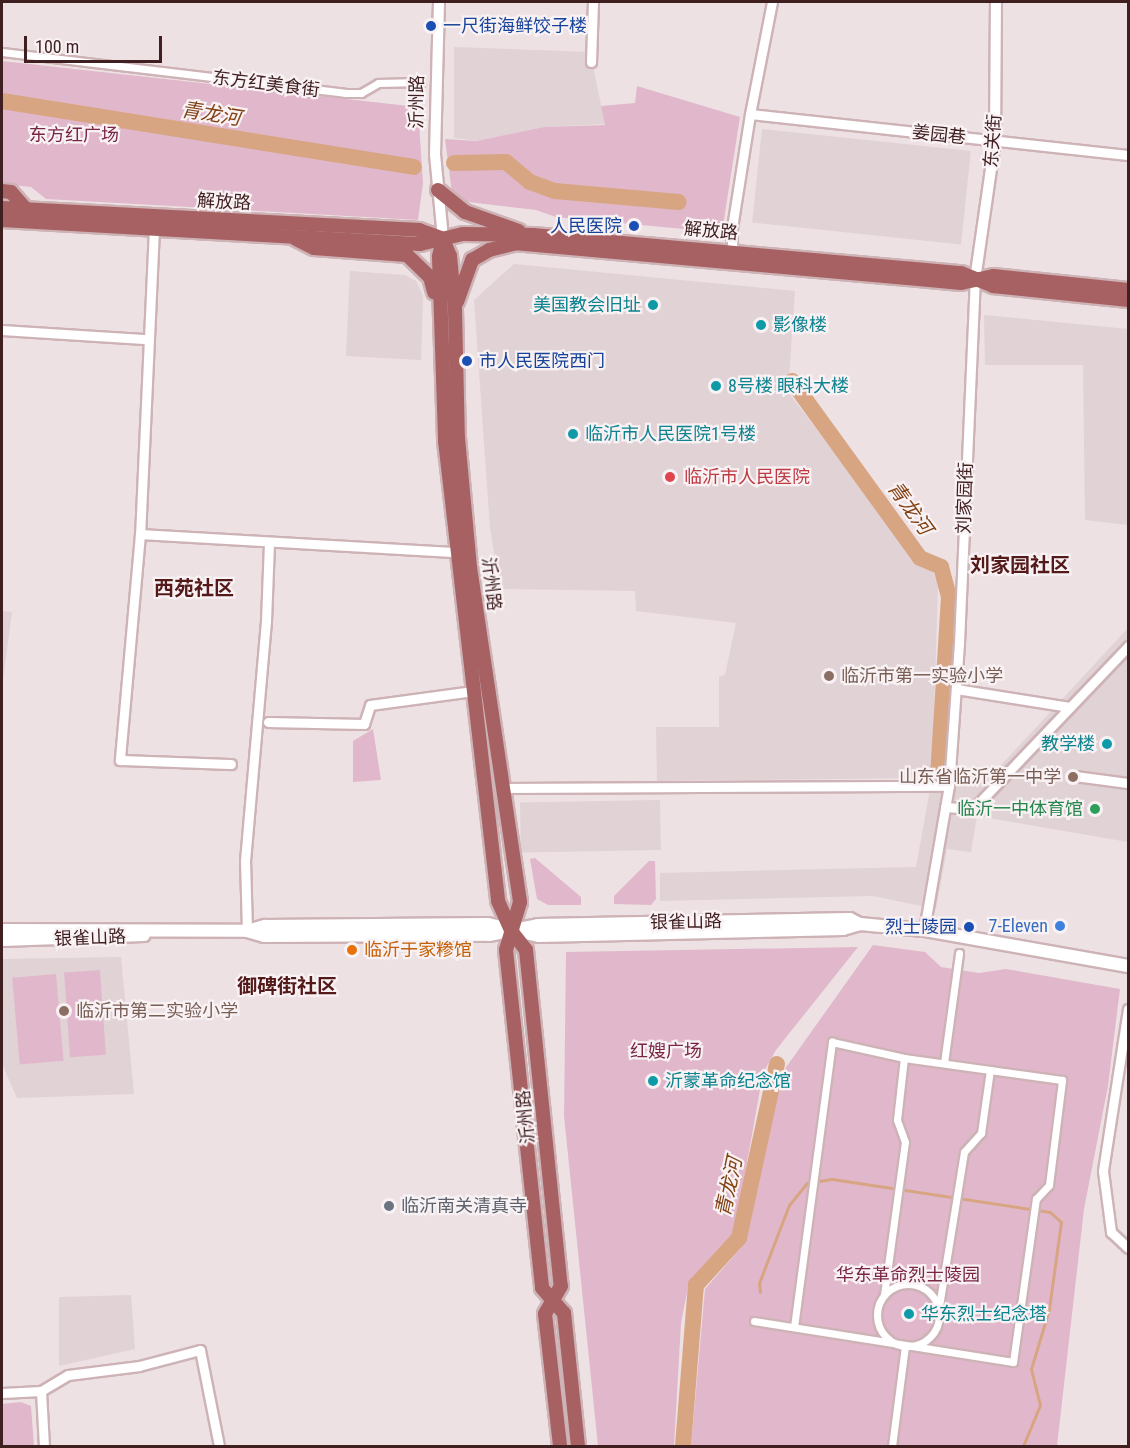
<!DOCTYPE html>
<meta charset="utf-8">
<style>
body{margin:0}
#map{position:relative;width:1130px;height:1448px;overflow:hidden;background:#ede1e3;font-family:"Roboto Condensed","Noto Sans SC",sans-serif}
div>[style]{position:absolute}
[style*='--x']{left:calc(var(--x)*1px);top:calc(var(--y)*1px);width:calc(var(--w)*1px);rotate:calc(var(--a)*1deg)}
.built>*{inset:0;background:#e1d2d5;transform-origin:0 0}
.green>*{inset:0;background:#e1b8cb;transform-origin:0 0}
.stream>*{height:3px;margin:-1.5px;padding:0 1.5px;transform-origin:1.5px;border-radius:1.5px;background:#d8a583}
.river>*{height:16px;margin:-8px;padding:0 8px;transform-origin:8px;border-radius:8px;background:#d8a583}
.roads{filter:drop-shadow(2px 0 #ceb3b6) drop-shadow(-2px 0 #ceb3b6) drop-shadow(0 2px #ceb3b6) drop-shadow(0 -2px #ceb3b6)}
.pedestrian>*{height:7px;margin:-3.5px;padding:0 3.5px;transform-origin:3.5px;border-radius:3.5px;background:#fff}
.pedestrian>.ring{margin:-3.5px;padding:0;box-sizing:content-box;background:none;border:7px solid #fff;border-radius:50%}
.minor>*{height:9px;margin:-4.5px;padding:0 4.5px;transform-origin:4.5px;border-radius:4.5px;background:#fff}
.tertiary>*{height:10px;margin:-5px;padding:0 5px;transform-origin:5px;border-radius:5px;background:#fff}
.secondary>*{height:12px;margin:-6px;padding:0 6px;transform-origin:6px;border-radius:6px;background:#fff}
.primary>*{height:14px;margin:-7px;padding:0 7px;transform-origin:7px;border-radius:7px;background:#a76162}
.dots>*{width:16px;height:16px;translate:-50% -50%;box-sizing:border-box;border:3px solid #f9f2f4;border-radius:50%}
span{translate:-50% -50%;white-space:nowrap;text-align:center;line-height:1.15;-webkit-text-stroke:4.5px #f9f2f4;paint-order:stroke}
.transit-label{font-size:18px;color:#164399}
.left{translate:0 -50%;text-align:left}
.right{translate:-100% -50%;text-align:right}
.street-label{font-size:18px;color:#401f20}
.park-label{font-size:18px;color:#7b2545}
.culture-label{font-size:18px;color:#0d838f}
.health-label{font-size:18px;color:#be3a42}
.education-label{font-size:18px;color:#785e54}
.leisure-label{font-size:18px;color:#27864d}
.shop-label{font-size:18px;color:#366cbe}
.food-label{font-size:18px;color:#c56008}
.worship-label{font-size:18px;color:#5b616d}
.water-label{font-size:20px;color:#824113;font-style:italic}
.neighbourhood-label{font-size:20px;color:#541919;font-weight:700}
.frame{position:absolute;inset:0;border:3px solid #401f20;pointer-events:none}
.scale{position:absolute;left:24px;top:36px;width:138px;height:27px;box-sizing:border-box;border:3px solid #401f20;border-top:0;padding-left:8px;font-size:18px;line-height:21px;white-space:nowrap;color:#401f20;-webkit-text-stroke:4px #f9f2f4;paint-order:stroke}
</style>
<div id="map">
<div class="built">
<i style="clip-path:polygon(454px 47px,590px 52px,605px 124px,544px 127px,479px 141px,454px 138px)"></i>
<i style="left:762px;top:129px;width:210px;height:94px;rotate:6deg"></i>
<i style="clip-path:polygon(514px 264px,795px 291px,788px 392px,919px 563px,932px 570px,938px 585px,932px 778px,990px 777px,1128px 628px,1128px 842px,977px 816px,971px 852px,947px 849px,936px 909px,873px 896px,660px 901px,660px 873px,916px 867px,932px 778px,657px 781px,656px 727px,719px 727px,719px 677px,725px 675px,736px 623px,636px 611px,635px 591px,500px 589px,490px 528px,474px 300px)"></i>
<i style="clip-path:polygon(350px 271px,405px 275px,416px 281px,423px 296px,421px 360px,346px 356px)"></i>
<i style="clip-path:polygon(984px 315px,1128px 329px,1128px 525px,1085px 520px,1083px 365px,985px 365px)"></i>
<i style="clip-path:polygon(2px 611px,12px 612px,2px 687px)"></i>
<i style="left:660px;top:800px;width:50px;height:140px;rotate:89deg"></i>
<i style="clip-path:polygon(121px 957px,134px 1094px,17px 1098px,2px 1064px,2px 959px)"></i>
<i style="clip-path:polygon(131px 1295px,135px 1349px,59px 1366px,59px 1297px)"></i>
</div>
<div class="green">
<i style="clip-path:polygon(2px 61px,418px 107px,423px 183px,418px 220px,46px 199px,31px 187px,2px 184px)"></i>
<i style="clip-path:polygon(637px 86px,740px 117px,723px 226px,716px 232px,556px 217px,536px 210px,468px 202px,452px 193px,445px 139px,477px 141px,544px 127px,605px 125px,601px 106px,635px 103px)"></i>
<i style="clip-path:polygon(373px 729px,381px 780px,353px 782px,353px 741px)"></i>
<i style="clip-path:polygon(535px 858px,581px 897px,581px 905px,548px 905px,537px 899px,530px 859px)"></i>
<i style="clip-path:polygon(649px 861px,655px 861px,656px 899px,651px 905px,614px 904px,614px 896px)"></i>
<i style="clip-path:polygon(873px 945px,925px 952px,941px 967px,979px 973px,1006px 969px,1120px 989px,1108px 1086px,1084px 1209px,1057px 1446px,691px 1446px,705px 1289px,746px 1242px,782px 1073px)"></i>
<i style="clip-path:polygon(858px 947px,776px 1050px,763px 1073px,734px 1235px,689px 1282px,681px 1323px,674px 1446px,598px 1446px,564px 1116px,566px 952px)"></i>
<i style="left:100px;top:970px;width:85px;height:36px;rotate:86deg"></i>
<i style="left:56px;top:974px;width:87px;height:44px;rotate:85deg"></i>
<i style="clip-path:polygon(21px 1402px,31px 1406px,34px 1446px,2px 1446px,2px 1404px)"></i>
</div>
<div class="stream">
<i style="--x:760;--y:1292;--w:9;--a:-96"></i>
<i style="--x:759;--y:1283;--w:84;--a:-69"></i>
<i style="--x:789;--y:1205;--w:28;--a:-51"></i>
<i style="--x:807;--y:1183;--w:25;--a:-9"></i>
<i style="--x:832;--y:1179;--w:220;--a:8.6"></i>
<i style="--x:1050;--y:1212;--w:15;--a:42"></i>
<i style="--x:1061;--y:1222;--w:88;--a:97.9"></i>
<i style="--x:1049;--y:1309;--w:63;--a:106.7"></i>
<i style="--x:1031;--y:1369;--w:37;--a:76"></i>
<i style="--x:1040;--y:1405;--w:44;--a:112.5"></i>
</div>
<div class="river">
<i style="--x:2;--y:101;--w:417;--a:9.1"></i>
<i style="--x:454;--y:163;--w:52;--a:-1.1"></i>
<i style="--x:506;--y:162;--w:31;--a:40"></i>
<i style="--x:530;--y:182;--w:27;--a:20"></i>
<i style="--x:555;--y:191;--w:124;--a:5.1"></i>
<i style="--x:792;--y:381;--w:218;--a:54.1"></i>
<i style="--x:920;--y:558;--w:23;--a:23"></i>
<i style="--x:941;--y:567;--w:31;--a:75"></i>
<i style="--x:949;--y:597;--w:179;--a:93.5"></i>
<i style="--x:683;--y:1446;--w:162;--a:-85.4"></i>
<i style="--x:696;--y:1285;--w:64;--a:-47.5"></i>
<i style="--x:739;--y:1238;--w:178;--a:-77.7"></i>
</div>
<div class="roads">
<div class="pedestrian">
<i style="--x:2;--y:52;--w:345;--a:6.8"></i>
<i style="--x:345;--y:93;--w:16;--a:0"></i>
<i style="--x:361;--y:93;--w:20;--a:-30"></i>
<i style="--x:378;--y:83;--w:43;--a:-1.3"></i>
<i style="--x:944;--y:1063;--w:111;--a:-82.2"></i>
<i class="ring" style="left:877px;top:1284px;width:55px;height:55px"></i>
<i style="--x:884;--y:1295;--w:154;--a:-82.2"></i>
<i style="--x:905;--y:1142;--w:23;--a:-110"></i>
<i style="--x:897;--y:1120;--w:62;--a:-83.6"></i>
<i style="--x:904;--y:1058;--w:87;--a:7.9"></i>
<i style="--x:990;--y:1070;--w:64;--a:98.1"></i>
<i style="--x:981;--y:1133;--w:25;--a:132"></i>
<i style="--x:964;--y:1152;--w:157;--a:99.2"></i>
<i style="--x:754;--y:1321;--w:262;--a:9"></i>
<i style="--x:1013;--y:1362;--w:165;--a:-82"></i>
<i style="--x:1036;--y:1199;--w:19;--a:-47"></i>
<i style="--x:1049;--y:1185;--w:106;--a:-82.9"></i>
<i style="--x:1062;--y:1080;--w:73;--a:-172.1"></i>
<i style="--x:794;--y:1327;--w:288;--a:-82.4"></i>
<i style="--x:832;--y:1042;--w:74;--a:12.5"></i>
<i style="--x:892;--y:1446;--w:101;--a:-82.6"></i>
</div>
<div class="minor">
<i style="--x:591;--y:62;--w:60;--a:-88.1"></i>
<i style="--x:750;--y:114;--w:380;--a:6.2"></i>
<i style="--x:154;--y:228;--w:306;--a:92.6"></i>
<i style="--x:140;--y:534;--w:317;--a:3.3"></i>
<i style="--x:733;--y:251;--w:17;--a:-97"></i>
<i style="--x:731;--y:234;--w:121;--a:-81"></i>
<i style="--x:750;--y:114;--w:114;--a:-78.9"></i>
<i style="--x:2;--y:330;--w:145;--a:3.6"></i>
<i style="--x:140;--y:534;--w:227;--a:95.1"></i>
<i style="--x:120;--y:760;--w:111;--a:2.1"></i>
<i style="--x:956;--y:689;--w:115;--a:9"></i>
<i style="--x:268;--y:722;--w:96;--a:1.2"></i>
<i style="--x:364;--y:724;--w:20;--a:-72"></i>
<i style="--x:370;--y:705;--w:104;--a:-7.7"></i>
<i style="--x:1075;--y:776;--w:53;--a:7.5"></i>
<i style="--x:504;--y:788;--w:445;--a:-0.3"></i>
<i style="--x:945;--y:807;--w:28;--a:4"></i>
<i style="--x:973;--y:809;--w:225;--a:-46.4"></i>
<i style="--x:924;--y:930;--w:146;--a:-80.2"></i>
<i style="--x:949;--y:786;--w:143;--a:-86"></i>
<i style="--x:959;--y:643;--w:363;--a:-87.5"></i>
<i style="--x:247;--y:931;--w:70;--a:-91.6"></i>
<i style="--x:245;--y:861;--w:241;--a:-85"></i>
<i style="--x:266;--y:621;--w:79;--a:-87.8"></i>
<i style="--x:1128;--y:1009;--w:164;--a:98.8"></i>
<i style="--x:1103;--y:1171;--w:62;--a:82.5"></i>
<i style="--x:1111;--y:1232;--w:23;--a:43"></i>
<i style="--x:41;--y:1391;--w:55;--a:86.9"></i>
<i style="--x:2;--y:1393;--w:39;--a:-3"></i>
<i style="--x:41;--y:1391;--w:31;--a:-31"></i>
<i style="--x:68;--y:1375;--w:72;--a:-7.2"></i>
<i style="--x:139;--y:1366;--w:63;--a:-14.7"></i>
<i style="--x:200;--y:1350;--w:98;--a:78.8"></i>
</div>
<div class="tertiary">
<i style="--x:439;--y:2;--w:152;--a:91.5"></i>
<i style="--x:435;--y:154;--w:85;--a:84.6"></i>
<i style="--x:975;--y:280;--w:139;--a:-81.8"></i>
<i style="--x:995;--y:142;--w:140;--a:-89.6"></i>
</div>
<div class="secondary">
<i style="--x:2;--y:930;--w:245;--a:0.2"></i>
<i style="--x:247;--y:931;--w:19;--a:-16"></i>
<i style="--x:265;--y:926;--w:223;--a:-0.5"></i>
<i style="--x:488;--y:924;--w:52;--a:13.2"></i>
<i style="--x:539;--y:936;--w:304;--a:-1.3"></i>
<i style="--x:843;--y:929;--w:18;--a:-16"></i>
<i style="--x:247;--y:931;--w:18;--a:16"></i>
<i style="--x:264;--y:936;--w:225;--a:-0.3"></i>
<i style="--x:489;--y:935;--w:50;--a:-11.5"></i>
<i style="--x:538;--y:925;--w:312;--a:-1.1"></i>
<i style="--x:850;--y:919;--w:11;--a:27"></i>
<i style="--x:860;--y:924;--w:64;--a:5.4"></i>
<i style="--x:924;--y:930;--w:207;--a:10"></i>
<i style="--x:2;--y:940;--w:142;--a:-2"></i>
</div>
<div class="primary">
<i style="--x:438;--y:190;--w:35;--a:39"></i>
<i style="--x:465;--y:212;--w:57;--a:19.4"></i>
<i style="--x:2;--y:191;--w:9;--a:6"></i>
<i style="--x:11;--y:192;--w:23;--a:49"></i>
<i style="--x:2;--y:208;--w:418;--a:3"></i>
<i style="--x:419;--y:230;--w:23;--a:20"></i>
<i style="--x:2;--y:220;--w:419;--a:3.3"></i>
<i style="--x:420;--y:244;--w:44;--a:-13.1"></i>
<i style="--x:463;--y:234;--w:70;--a:0.8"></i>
<i style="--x:533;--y:235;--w:430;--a:5.1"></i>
<i style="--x:961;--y:273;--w:35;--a:22"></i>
<i style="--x:993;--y:286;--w:136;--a:5.9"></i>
<i style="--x:296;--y:239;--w:20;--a:27"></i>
<i style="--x:314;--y:248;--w:93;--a:4.3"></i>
<i style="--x:407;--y:255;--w:32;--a:44"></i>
<i style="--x:430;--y:277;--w:16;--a:75"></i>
<i style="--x:443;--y:239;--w:18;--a:68"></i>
<i style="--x:450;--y:256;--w:54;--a:84.7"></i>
<i style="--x:455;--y:310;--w:128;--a:88.7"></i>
<i style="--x:458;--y:438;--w:130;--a:84.7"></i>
<i style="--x:470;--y:567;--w:339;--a:81.5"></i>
<i style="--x:520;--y:902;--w:50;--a:106.3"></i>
<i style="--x:506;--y:950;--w:340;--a:83.9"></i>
<i style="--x:542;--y:1288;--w:33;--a:49"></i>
<i style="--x:564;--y:1313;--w:134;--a:84"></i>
<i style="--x:443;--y:239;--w:18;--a:103"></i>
<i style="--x:439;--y:257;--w:184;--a:88.1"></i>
<i style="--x:445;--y:441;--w:463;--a:83.4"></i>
<i style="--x:498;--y:901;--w:34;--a:66"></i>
<i style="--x:512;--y:932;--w:23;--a:52"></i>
<i style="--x:526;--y:950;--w:338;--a:84.1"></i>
<i style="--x:561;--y:1286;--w:32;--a:120"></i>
<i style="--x:545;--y:1314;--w:133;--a:83.5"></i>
<i style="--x:514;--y:243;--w:449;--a:5.1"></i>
<i style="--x:961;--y:283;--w:33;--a:-12"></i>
<i style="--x:993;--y:276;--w:136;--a:5.9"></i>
<i style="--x:457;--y:302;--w:45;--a:-70.3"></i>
<i style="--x:472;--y:260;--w:20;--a:-30"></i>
<i style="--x:489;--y:250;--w:29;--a:-14"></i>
</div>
</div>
<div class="dots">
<i style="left:431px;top:26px;background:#1a4fb4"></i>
<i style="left:634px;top:226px;background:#1a4fb4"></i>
<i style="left:653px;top:305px;background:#0f9aa8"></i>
<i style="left:761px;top:325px;background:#0f9aa8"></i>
<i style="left:467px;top:361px;background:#1a4fb4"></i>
<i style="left:716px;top:386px;background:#0f9aa8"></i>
<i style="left:573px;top:434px;background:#0f9aa8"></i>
<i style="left:670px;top:477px;background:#e0444e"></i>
<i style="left:829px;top:676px;background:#8d6e63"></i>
<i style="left:1107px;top:744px;background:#0f9aa8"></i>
<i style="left:1073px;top:777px;background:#8d6e63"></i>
<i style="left:1095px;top:809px;background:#2e9e5b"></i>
<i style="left:1060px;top:926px;background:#3f7fe0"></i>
<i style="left:969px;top:927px;background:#1a4fb4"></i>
<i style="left:352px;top:950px;background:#e8710a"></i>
<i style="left:64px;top:1011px;background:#8d6e63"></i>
<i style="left:653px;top:1081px;background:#0f9aa8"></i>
<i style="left:389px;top:1206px;background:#6b7280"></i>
<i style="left:909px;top:1314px;background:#0f9aa8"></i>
</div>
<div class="transit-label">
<span class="left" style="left:443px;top:26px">一尺街海鲜饺子楼</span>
<span class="right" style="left:622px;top:226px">人民医院</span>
<span class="left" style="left:479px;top:361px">市人民医院西门</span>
<span class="right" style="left:957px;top:927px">烈士陵园</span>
</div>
<div class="street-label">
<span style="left:266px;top:84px;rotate:7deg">东方红美食街</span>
<span style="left:417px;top:102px;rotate:-89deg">沂州路</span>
<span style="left:939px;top:135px;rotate:6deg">姜园巷</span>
<span style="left:993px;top:141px;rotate:-86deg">东关街</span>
<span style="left:224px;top:202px;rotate:3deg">解放路</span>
<span style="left:711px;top:231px;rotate:5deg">解放路</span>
<span style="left:965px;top:498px;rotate:-88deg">刘家园街</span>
<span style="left:491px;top:584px;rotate:83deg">沂州路</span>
<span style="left:686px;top:922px;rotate:-1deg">银雀山路</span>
<span style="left:90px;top:938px;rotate:-2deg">银雀山路</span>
<span style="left:526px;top:1117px;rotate:-96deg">沂州路</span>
</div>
<div class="park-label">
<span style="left:74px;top:135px">东方红广场</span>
<span style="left:666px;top:1051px">红嫂广场</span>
<span style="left:908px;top:1275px">华东革命烈士陵园</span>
</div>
<div class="culture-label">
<span class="right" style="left:641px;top:305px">美国教会旧址</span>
<span class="left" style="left:773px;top:325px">影像楼</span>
<span class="left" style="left:728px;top:386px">8号楼 眼科大楼</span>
<span class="left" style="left:585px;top:434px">临沂市人民医院1号楼</span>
<span class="right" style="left:1095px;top:744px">教学楼</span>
<span class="left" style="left:665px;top:1081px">沂蒙革命纪念馆</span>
<span class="left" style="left:921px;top:1314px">华东烈士纪念塔</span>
</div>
<div class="health-label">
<span class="left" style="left:684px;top:477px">临沂市人民医院</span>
</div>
<div class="education-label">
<span class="left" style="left:841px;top:676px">临沂市第一实验小学</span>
<span class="right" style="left:1061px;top:777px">山东省临沂第一中学</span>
<span class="left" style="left:76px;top:1011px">临沂市第二实验小学</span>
</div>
<div class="leisure-label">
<span class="right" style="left:1083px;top:809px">临沂一中体育馆</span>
</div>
<div class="shop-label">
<span class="right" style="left:1048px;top:926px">7-Eleven</span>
</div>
<div class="food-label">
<span class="left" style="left:364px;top:950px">临沂于家糁馆</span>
</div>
<div class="worship-label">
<span class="left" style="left:401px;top:1206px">临沂南关清真寺</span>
</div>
<div class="water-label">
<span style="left:211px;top:114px;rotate:9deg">青龙河</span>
<span style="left:910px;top:508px;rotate:54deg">青龙河</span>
<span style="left:729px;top:1187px;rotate:-78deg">青龙河</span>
</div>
<div class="neighbourhood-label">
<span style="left:1020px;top:565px">刘家园社区</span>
<span style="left:194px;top:588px">西苑社区</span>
<span style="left:287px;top:986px">御碑街社区</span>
</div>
<div class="frame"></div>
<div class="scale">100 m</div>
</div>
